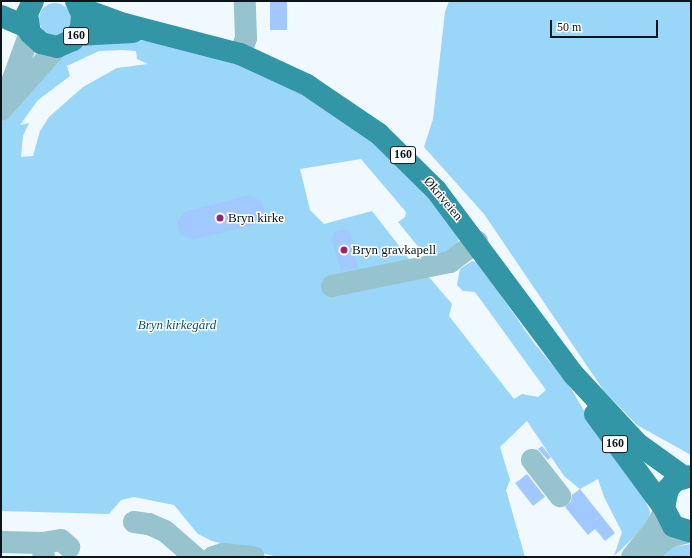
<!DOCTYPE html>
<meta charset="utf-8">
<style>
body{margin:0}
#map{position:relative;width:692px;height:558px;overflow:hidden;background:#eff9ff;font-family:"Times New Roman",serif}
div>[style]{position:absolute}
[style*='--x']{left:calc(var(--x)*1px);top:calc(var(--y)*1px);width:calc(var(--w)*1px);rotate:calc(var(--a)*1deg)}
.green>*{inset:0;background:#99d6f8}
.round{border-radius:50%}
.building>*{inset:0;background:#a1c9ff;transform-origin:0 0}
.minor>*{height:22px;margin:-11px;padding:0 11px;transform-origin:11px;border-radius:11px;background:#96c3cd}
.major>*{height:22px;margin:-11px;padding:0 11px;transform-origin:11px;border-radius:11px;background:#3296a7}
.dots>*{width:11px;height:11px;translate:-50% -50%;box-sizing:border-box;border:2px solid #fff;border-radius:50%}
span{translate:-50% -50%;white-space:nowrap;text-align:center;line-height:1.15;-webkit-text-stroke:3px #fff;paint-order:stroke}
.shield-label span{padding:1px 3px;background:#fff;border:1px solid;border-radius:3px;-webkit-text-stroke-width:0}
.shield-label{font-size:12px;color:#0c151b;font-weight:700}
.street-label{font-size:13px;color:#0c151b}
.poi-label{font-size:13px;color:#0c151b}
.left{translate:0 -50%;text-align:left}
.park-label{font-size:13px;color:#085372;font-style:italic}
.frame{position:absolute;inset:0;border:2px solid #0c151b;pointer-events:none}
.scale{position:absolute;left:550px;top:20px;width:108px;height:18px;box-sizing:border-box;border:2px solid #0c151b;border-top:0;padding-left:5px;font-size:12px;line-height:14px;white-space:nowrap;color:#0c151b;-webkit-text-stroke:3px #fff;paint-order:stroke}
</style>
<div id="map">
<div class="green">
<i style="clip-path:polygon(449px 1px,691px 1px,691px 455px,637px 425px,604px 391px,484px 214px,424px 147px,433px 119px,445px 12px)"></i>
<i class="round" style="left:39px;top:3px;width:32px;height:32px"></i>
<i style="clip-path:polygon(evenodd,139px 40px,178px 45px,235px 62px,284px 85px,327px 109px,369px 138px,420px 188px,460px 237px,454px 250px,432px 256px,420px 249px,398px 222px,405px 217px,406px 212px,361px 159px,300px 169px,310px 210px,324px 224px,372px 211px,417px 269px,428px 276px,452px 304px,449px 316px,514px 399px,522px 394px,538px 397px,546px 390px,475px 292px,463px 291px,457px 285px,460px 269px,472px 261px,478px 263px,534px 343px,569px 385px,593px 426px,645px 499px,650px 512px,649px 520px,632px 539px,614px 556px,622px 532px,604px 497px,598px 479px,580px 489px,564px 476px,527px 421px,500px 447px,510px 480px,506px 490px,525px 557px,278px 557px,212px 541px,198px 534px,174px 505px,134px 497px,121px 500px,109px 514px,1px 511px,1px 123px,63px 56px,85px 44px,139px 40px,123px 50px,136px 51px,137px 59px,148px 64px,117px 68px,83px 87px,49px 117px,40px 131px,33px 156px,21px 157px,23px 136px,29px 123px,20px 125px,38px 100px,70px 76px,67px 66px,99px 51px,123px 50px)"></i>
<i style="clip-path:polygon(691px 544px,691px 557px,662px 557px,674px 547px)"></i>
</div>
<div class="building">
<i style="left:270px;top:1px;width:17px;height:29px"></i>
<i style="clip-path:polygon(250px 195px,262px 202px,264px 211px,258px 224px,191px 240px,180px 234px,177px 222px,184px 212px)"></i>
<i style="clip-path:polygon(347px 229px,348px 234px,350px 233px,358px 268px,341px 271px,331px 238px,334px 237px,333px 232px)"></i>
<i style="clip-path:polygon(542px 446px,551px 457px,548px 460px,538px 449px)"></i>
<i style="left:527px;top:474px;width:29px;height:15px;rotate:52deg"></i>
<i style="clip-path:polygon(580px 489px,615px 533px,605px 541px,595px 529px,588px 535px,565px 507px,571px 501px,572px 495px)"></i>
</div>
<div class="minor">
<i style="--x:240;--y:54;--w:17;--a:-69"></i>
<i style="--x:246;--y:38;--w:37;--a:-92"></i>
<i style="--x:8;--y:93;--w:64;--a:-69.9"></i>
<i style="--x:1;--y:110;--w:84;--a:-48.4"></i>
<i style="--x:332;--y:286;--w:120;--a:-11.5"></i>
<i style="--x:450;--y:262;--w:34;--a:-37"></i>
<i style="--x:532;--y:460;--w:46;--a:52.1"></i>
<i style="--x:134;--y:522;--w:15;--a:8"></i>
<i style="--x:149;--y:524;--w:17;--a:24"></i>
<i style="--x:165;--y:531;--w:40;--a:41"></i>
<i style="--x:1;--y:542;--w:41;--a:1.4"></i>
<i style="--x:42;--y:543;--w:14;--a:82"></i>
<i style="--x:42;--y:543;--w:19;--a:-9"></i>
<i style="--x:61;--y:540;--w:11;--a:41"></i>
<i style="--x:213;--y:557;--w:10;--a:-17"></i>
<i style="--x:223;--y:554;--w:31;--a:6"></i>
<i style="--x:632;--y:557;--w:38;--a:-51"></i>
<i style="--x:656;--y:527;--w:17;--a:-62"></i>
<i style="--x:645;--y:557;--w:31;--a:-40"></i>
<i style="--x:669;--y:537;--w:20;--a:-15"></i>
</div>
<div class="major">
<i style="--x:33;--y:1;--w:14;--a:115"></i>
<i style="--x:27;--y:14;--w:19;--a:81"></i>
<i style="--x:30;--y:33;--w:15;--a:42"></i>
<i style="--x:41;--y:43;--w:16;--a:14"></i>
<i style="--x:57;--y:47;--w:17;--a:-24"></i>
<i style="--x:73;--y:40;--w:14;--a:-56"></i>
<i style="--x:81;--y:28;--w:14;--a:-86"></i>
<i style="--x:82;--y:14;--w:14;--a:-115"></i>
<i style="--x:80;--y:8;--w:47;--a:20"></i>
<i style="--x:124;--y:24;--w:120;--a:14.5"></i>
<i style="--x:240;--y:54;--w:74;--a:24.8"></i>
<i style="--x:307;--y:85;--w:87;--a:34.2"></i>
<i style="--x:379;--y:134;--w:80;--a:44.5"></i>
<i style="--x:436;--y:190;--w:231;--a:53.3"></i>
<i style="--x:574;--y:375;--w:94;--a:47.2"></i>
<i style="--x:638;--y:444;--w:57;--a:35.7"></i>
<i style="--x:1;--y:16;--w:28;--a:23"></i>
<i style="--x:77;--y:35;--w:56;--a:-3.1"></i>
<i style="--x:595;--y:414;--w:117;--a:53.7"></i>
<i style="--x:691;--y:476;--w:17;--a:163"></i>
<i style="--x:675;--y:481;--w:11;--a:131"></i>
<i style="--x:668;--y:489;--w:19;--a:102"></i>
<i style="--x:664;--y:508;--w:20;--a:63"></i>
<i style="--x:673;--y:526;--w:19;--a:18"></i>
</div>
<div class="dots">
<i style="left:220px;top:218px;background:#9d2177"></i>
<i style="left:344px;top:250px;background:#9d2177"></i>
</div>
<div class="shield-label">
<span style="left:76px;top:36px">160</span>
<span style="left:403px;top:155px">160</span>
<span style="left:615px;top:444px">160</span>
</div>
<div class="street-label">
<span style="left:443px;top:199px;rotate:50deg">Økriveien</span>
</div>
<div class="poi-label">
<span class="left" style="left:228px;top:218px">Bryn kirke</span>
<span class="left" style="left:352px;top:250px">Bryn gravkapell</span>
</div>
<div class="park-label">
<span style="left:177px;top:325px">Bryn kirkegård</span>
</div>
<div class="frame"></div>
<div class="scale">50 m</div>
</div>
